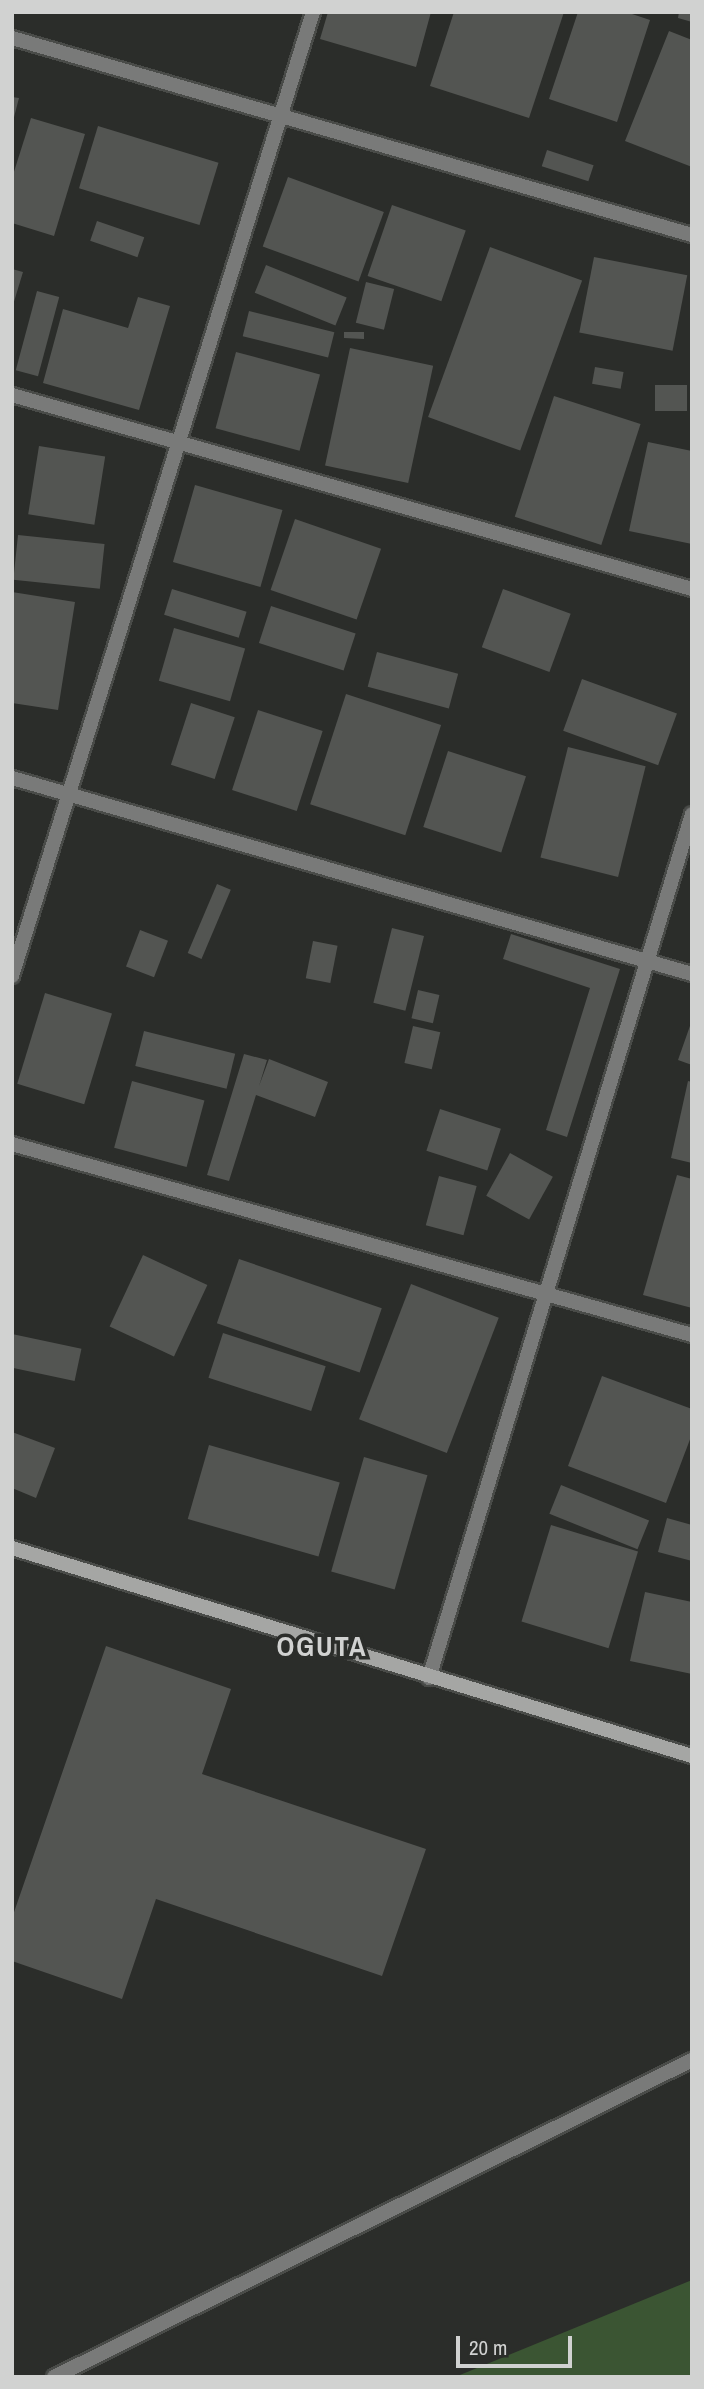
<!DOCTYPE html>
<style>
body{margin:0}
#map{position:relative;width:704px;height:2389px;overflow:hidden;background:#2b2d2a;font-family:"Archivo Narrow",sans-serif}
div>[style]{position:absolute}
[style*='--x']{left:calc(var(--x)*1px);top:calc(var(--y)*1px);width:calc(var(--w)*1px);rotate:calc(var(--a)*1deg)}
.green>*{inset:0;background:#3b5533}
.building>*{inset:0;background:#535552;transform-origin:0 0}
.roads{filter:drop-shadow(2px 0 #494b48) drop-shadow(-2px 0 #494b48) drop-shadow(0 2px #494b48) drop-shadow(0 -2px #494b48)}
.street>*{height:14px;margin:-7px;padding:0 7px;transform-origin:7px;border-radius:7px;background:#797a79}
.secondary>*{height:14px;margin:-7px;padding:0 7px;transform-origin:7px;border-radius:7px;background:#a5a6a4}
span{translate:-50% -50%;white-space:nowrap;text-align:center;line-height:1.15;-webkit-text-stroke:7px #2b2d2a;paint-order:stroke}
.district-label{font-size:28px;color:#d1d2d1;font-weight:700;letter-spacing:2px}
.frame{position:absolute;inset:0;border:14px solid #d1d2d1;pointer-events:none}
.scale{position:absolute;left:456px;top:2336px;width:116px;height:32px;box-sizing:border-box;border:4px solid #d1d2d1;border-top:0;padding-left:9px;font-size:21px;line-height:24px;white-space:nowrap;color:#d1d2d1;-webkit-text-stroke:5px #2b2d2a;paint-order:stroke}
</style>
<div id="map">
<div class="green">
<i style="clip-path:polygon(692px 2280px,692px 2377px,455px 2377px)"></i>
</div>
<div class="building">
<i style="clip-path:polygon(328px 12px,431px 12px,416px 67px,320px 39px)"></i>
<i style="clip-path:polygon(454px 12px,564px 12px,529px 118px,430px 86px)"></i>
<i style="clip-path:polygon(578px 12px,626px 12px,650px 20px,617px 122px,549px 99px)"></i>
<i style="clip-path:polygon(679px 12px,692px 12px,692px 22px,678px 18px)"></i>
<i style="clip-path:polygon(669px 31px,692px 40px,692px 167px,625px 141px)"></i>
<i style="clip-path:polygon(12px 97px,19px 98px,13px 121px,12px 120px)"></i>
<i style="clip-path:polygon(31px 118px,85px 134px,54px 236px,12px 223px,12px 178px)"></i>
<i style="left:98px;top:126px;width:126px;height:65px;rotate:17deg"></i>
<i style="left:547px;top:150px;width:49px;height:17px;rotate:18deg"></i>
<i style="left:288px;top:177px;width:102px;height:74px;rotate:20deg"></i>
<i style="left:392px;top:205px;width:78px;height:75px;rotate:19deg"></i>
<i style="left:97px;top:221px;width:50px;height:21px;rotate:19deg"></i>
<i style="left:490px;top:247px;width:98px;height:181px;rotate:20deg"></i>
<i style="left:594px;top:257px;width:95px;height:77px;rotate:11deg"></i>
<i style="left:266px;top:265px;width:87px;height:30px;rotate:22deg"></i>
<i style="clip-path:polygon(12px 269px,23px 272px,13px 305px,12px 304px)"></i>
<i style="left:366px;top:282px;width:29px;height:42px;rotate:14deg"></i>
<i style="left:37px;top:291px;width:23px;height:82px;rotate:15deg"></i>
<i style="clip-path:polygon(138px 297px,170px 306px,139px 410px,43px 383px,63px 309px,128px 328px)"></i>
<i style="left:249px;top:311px;width:88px;height:26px;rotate:14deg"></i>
<i style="clip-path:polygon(344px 332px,364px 332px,364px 339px,344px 338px)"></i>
<i style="left:350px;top:348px;width:85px;height:120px;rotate:12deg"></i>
<i style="left:236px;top:352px;width:87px;height:79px;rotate:15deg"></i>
<i style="left:595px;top:367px;width:29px;height:17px;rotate:10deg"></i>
<i style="left:655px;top:385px;width:32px;height:26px"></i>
<i style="left:554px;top:396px;width:91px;height:127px;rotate:18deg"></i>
<i style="clip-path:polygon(648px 442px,692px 451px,692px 544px,629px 531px)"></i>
<i style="left:39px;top:446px;width:67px;height:69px;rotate:9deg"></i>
<i style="left:195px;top:485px;width:91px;height:80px;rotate:16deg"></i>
<i style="left:295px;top:519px;width:91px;height:75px;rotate:19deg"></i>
<i style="left:18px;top:535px;width:87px;height:45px;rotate:6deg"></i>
<i style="left:172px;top:589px;width:78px;height:27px;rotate:17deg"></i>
<i style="left:503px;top:589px;width:72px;height:62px;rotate:20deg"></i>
<i style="clip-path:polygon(12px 592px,75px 602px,58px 710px,12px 703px)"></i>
<i style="left:271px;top:606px;width:89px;height:39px;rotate:18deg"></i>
<i style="left:174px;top:628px;width:74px;height:55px;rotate:16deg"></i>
<i style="left:377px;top:652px;width:84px;height:36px;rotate:15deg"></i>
<i style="left:582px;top:679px;width:101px;height:55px;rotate:20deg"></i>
<i style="left:346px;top:694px;width:100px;height:116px;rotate:18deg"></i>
<i style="left:191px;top:703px;width:46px;height:65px;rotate:18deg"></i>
<i style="left:258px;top:710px;width:68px;height:84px;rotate:18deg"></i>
<i style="left:568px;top:747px;width:80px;height:114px;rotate:14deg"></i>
<i style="left:448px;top:751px;width:82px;height:80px;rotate:18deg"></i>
<i style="left:217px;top:884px;width:15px;height:75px;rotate:23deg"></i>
<i style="left:392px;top:928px;width:33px;height:77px;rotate:14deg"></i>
<i style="left:140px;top:930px;width:30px;height:39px;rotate:21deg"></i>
<i style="clip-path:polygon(511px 934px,620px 969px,567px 1137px,546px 1130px,590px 988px,503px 959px)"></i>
<i style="left:313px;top:941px;width:25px;height:38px;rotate:11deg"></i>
<i style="left:418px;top:990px;width:22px;height:29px;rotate:13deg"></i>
<i style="left:45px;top:993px;width:70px;height:95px;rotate:17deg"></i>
<i style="clip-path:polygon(691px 1023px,692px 1023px,692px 1065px,678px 1060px)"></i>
<i style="left:413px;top:1026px;width:28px;height:38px;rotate:13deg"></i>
<i style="left:144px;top:1031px;width:94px;height:36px;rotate:14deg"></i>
<i style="clip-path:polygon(244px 1054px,267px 1060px,259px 1086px,269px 1059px,328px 1082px,315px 1117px,256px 1095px,229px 1181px,207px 1175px)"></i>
<i style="left:132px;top:1081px;width:75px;height:69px;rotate:15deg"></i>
<i style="clip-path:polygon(688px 1081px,692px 1082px,692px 1163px,671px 1158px)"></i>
<i style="left:440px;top:1109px;width:64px;height:44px;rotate:18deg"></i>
<i style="left:510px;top:1153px;width:49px;height:49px;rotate:29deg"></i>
<i style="clip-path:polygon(677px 1175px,692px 1179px,692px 1308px,643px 1295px)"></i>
<i style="left:439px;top:1176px;width:39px;height:51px;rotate:15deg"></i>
<i style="left:143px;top:1255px;width:71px;height:79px;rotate:25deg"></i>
<i style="left:239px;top:1259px;width:151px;height:68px;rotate:19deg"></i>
<i style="left:411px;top:1284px;width:94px;height:145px;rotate:21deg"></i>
<i style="left:223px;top:1333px;width:108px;height:47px;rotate:18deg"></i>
<i style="left:12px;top:1334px;width:71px;height:33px;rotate:12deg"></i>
<i style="clip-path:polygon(602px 1376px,692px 1409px,692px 1434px,666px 1503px,568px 1466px)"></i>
<i style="clip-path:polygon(12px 1432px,55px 1448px,36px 1498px,12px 1488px)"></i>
<i style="left:209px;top:1445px;width:136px;height:77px;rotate:16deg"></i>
<i style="left:364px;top:1457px;width:66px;height:119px;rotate:16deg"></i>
<i style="left:561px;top:1485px;width:95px;height:31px;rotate:22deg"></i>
<i style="clip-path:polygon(667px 1518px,692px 1525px,692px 1561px,658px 1552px)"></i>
<i style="left:551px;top:1525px;width:91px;height:101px;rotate:17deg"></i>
<i style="clip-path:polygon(645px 1592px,692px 1602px,692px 1674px,630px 1661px)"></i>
<i style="clip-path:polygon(106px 1646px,231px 1689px,202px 1774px,426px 1849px,382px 1976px,156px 1899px,122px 1999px,12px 1961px,12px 1918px)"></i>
</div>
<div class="roads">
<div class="street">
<i style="--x:12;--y:38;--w:708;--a:16.16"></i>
<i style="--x:12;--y:395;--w:707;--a:15.92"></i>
<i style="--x:12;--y:778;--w:708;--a:16.08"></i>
<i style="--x:12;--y:976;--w:1010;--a:-72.66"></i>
<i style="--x:12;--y:1144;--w:706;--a:15.69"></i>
<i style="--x:429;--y:1678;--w:903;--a:-73.07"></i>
<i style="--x:54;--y:2377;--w:712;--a:-26.42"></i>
</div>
<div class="secondary">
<i style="--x:12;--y:1548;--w:711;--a:17.01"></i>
</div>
</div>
<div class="district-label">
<span style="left:322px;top:1646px">OGUTA</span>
</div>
<div class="frame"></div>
<div class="scale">20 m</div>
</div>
